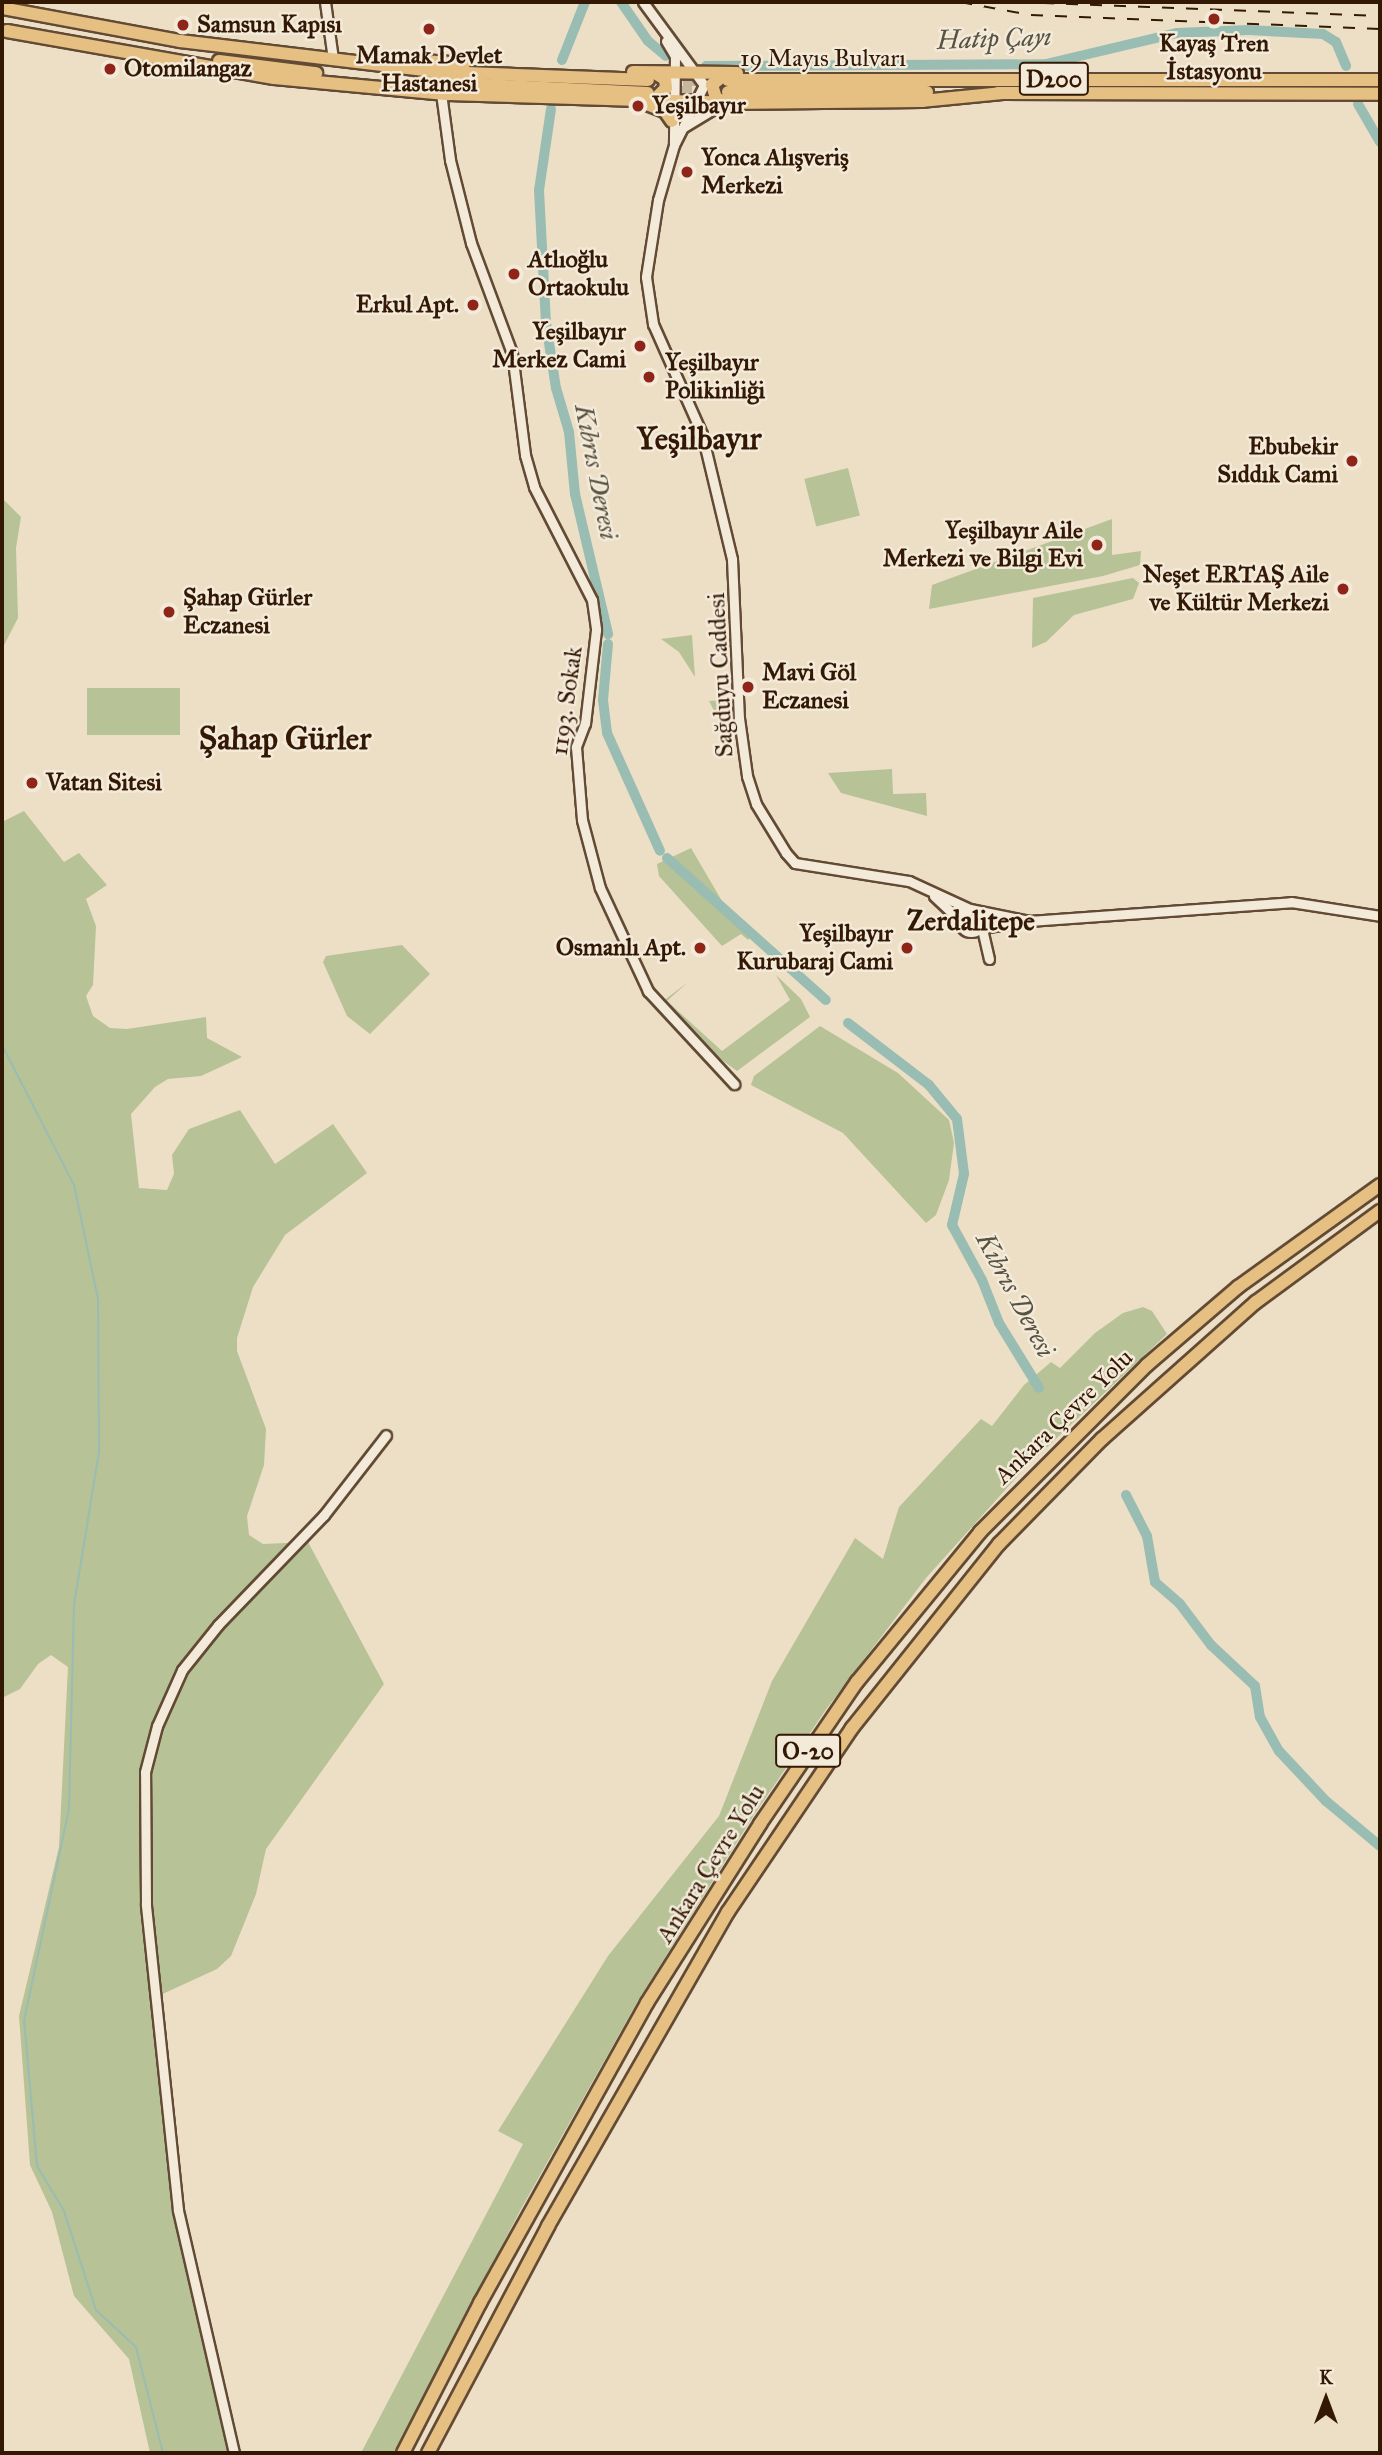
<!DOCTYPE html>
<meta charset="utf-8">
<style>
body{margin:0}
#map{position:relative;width:1382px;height:2455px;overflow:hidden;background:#eddfc6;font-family:"IM FELL Great Primer",serif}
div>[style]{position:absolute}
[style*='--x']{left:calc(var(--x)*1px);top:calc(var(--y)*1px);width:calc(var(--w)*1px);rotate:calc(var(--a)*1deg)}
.green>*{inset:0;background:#b7c296;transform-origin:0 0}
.stream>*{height:2px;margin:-1px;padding:0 1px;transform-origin:1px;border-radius:1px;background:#99bdb2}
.river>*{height:10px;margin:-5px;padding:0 5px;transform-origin:5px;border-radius:5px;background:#99bdb2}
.highway-tunnel>*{height:12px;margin-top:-6px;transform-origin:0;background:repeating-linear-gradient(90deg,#c8b79f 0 12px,transparent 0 18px)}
.roads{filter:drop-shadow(2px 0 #624a34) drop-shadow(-2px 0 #624a34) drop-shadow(0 2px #624a34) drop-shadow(0 -2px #624a34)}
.minor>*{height:9px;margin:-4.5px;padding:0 4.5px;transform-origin:4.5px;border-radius:4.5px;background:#f3eada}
.minor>.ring{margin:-4.5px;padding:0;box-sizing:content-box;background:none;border:9px solid #f3eada;border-radius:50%}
.highway>*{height:12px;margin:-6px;padding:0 6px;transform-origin:6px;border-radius:6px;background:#e6c083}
.rail>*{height:2px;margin-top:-1px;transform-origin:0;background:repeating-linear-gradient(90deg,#331804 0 12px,transparent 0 24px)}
.dots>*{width:19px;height:19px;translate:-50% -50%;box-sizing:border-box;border:4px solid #f3eada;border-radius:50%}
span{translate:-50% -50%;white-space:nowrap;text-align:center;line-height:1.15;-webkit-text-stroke:5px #f3eada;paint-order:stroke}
.shield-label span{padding:2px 5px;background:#f3eada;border:2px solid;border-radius:5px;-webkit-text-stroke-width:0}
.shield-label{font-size:23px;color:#331804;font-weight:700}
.poi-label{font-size:24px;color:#331804;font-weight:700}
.left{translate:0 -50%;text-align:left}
.right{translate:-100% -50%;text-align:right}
.street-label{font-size:24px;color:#331804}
.water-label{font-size:26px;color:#575241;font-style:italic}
.quarter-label{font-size:28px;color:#331804;font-weight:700}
.district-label{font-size:32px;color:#331804;font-weight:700}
.frame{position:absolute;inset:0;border:4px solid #331804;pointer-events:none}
.north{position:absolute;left:1291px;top:2364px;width:70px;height:70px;-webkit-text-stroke:5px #f3eada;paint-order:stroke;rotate:0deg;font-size:19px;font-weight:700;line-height:28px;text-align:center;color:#331804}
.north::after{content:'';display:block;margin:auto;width:24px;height:32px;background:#331804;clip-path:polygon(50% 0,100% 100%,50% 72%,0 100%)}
</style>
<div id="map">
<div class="green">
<i style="left:848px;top:468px;width:49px;height:45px;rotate:76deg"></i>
<i style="clip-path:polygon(2px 498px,21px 517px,16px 548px,18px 618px,2px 649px)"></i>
<i style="clip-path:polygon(1112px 519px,1112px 555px,1141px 551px,1140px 565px,1103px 576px,929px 609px,932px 585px)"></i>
<i style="clip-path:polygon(1133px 578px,1139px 583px,1133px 599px,1074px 615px,1046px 642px,1032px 648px,1033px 598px)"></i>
<i style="clip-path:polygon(692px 635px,695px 677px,679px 652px,661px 639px)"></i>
<i style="left:87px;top:688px;width:93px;height:47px"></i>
<i style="clip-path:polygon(724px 700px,724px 701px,729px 740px,709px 701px)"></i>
<i style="clip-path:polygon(892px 769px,893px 794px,926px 793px,927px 816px,841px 793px,828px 773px)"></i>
<i style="clip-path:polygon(24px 811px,64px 862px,79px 853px,107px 885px,86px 899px,96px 926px,93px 985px,86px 996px,93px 1016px,110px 1028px,127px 1029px,206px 1017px,207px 1038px,242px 1057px,201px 1076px,168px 1079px,155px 1087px,131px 1114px,139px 1188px,167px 1190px,174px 1174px,172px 1155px,189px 1129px,240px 1110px,275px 1164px,333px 1124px,367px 1173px,285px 1235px,253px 1287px,237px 1338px,237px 1351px,266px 1429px,264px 1465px,247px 1516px,249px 1535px,263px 1544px,308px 1542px,384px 1684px,266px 1849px,256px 1894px,231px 1956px,217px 1969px,156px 1997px,176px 2184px,230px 2453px,150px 2453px,129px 2359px,74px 2296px,52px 2212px,30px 2165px,19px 2016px,59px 1847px,68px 1667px,51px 1655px,38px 1664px,20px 1689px,2px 1698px,2px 822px)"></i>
<i style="clip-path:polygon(691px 848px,729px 913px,751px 936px,748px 940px,741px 934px,722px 946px,659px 876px,657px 864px)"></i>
<i style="clip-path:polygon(402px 945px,430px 974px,370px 1034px,347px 1016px,323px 962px,326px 956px)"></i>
<i style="clip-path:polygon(776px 975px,801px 999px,810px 1017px,737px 1071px,704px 1047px,662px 1002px,688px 982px,667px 1001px,722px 1051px,790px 1000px)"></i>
<i style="clip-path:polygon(820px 1026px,898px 1073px,949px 1120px,954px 1143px,949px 1180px,936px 1215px,926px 1223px,843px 1133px,751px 1085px,754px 1076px)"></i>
<i style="clip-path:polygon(1143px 1307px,1152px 1311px,1167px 1334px,1024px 1469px,926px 1578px,827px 1708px,754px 1815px,639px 1999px,521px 2209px,393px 2453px,361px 2453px,523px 2144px,498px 2131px,608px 1956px,719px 1816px,772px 1681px,855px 1538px,883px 1559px,899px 1507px,981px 1419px,992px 1426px,1024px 1385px,1051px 1362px,1060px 1368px,1095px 1333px,1123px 1313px)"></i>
</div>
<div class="stream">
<i style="--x:2;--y:1045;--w:157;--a:62.8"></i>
<i style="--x:74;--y:1185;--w:116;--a:78.1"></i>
<i style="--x:98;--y:1299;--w:153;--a:89.6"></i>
<i style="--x:99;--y:1452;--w:154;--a:99.3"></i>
<i style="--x:74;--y:1604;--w:205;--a:91.4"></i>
<i style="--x:69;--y:1809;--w:216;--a:102"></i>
<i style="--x:24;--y:2020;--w:147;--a:84.9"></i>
<i style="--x:37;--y:2166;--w:52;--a:59"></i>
<i style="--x:64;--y:2211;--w:104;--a:72.1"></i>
<i style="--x:96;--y:2310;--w:54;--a:42.8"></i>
<i style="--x:136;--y:2347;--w:109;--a:75.7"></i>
</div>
<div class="river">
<i style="--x:621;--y:2;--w:47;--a:55.3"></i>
<i style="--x:648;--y:41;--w:23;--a:40"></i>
<i style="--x:562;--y:60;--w:62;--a:-68.4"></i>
<i style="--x:706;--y:66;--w:340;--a:-0.3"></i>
<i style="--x:1046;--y:64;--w:135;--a:-13.3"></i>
<i style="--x:1177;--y:33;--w:72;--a:-2.4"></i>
<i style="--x:1249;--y:30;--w:74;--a:3.1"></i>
<i style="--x:1323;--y:34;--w:15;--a:32"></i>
<i style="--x:1336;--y:42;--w:26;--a:67"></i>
<i style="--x:1358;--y:104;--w:44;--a:59.9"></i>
<i style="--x:551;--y:109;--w:82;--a:98.4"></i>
<i style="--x:539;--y:190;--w:133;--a:87"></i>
<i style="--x:546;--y:323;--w:66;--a:81.3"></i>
<i style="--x:556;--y:388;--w:46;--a:73.5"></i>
<i style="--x:569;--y:432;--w:62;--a:84.5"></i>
<i style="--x:575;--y:494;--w:144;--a:76.7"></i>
<i style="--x:608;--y:644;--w:56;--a:95.1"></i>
<i style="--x:603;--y:700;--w:33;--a:83"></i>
<i style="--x:607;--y:733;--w:129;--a:65.8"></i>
<i style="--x:667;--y:858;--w:213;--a:41.8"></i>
<i style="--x:848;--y:1023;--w:102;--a:37.4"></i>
<i style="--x:929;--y:1085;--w:44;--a:50.5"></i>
<i style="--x:957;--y:1119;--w:55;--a:82.7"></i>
<i style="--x:964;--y:1174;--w:52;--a:103.2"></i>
<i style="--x:952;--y:1225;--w:63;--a:61.4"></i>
<i style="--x:982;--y:1280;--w:46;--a:68.4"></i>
<i style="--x:999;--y:1323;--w:76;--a:58.4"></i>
<i style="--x:1126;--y:1495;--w:46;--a:62.9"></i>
<i style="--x:1147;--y:1536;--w:47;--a:80.1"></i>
<i style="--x:1155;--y:1582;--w:33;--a:41"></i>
<i style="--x:1180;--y:1604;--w:51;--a:52.9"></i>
<i style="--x:1211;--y:1645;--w:60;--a:43"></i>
<i style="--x:1255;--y:1686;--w:31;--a:81"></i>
<i style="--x:1260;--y:1717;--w:39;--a:61"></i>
<i style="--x:1279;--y:1751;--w:69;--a:46.8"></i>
<i style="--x:1326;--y:1801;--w:70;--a:39.8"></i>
</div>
<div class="highway-tunnel">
<i style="--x:665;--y:80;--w:59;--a:0"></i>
<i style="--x:662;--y:92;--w:66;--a:0"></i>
</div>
<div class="roads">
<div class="minor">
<i style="--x:325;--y:2;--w:58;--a:82"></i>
<i style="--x:643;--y:2;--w:103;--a:53.7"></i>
<i style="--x:704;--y:85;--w:67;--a:116.6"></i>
<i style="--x:674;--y:145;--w:57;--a:106.2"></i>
<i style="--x:658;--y:200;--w:78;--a:98.9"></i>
<i style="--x:646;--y:277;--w:48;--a:81.5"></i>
<i style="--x:653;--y:324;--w:120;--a:66"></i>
<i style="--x:702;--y:434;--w:129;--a:76.5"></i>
<i style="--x:732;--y:559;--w:159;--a:87.5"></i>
<i style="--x:739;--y:718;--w:59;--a:82.1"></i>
<i style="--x:747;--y:776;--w:29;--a:72"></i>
<i style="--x:756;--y:804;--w:57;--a:58.5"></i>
<i style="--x:786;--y:853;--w:13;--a:48"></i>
<i style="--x:795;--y:863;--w:115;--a:9"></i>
<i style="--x:909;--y:881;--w:67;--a:24.7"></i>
<i style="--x:970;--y:909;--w:60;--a:11.5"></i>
<i style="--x:1029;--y:921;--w:263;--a:-4.1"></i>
<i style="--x:1291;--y:902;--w:90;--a:8.9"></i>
<i style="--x:666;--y:41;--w:17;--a:59"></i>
<i style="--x:675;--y:56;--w:87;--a:90.7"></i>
<i style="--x:441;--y:93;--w:68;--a:82.3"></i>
<i style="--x:450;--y:160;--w:86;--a:75.8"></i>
<i style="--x:471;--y:243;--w:117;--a:69.6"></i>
<i style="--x:512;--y:353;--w:103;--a:82.7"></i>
<i style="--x:525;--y:455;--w:33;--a:74"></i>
<i style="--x:534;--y:487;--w:127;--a:62.8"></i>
<i style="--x:592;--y:600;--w:30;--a:82"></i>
<i style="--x:596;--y:630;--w:94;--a:96.7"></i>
<i style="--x:585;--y:723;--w:26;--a:111"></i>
<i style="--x:576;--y:747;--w:73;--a:85.3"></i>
<i style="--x:582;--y:820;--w:70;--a:75.2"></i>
<i style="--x:600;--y:888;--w:114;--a:65"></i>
<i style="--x:648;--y:991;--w:127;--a:47.2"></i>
<i style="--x:684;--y:127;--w:42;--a:-31.4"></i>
<i style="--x:934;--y:896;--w:35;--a:43"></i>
<i class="ring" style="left:960px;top:910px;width:13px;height:13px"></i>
<i style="--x:989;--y:959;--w:32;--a:-103"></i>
<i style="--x:982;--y:928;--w:39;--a:-9"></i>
<i style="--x:234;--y:2453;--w:249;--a:-103"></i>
<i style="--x:178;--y:2210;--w:308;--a:-96"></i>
<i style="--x:146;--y:1904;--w:132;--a:-90.4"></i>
<i style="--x:145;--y:1772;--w:48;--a:-75.4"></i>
<i style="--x:157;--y:1726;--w:61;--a:-65.9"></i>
<i style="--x:182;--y:1670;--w:58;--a:-51.3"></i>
<i style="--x:218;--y:1625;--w:153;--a:-46.1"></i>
<i style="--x:324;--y:1515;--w:101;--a:-52.2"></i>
</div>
<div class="highway">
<i style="--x:2;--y:8;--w:181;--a:10.5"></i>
<i style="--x:180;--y:41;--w:263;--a:6.8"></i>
<i style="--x:441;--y:72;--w:207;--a:2.2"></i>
<i style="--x:7;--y:31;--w:271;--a:10"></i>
<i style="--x:274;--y:78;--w:175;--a:5.3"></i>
<i style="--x:448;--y:94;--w:279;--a:1.8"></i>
<i style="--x:727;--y:103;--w:195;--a:-0.6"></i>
<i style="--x:922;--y:101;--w:81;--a:-5.6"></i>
<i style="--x:219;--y:61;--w:98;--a:7.1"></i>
<i style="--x:423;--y:61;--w:41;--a:4.2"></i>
<i style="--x:633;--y:72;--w:104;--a:0.6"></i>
<i style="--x:728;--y:80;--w:652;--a:0"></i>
<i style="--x:421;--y:82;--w:227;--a:2.8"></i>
<i style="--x:728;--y:92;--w:199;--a:0"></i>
<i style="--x:998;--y:93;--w:382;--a:0.1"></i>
<i style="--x:653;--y:101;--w:18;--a:-45"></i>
<i style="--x:666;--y:88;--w:9;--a:-96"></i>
<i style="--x:665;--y:79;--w:12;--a:-149"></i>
<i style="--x:725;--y:102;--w:10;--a:-156"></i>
<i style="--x:716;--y:98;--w:14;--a:-107"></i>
<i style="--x:712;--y:85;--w:17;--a:-40"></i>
<i style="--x:649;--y:105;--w:17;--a:21"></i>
<i style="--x:665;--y:111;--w:12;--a:55"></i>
<i style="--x:403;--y:2453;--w:169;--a:-62.8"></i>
<i style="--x:480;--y:2303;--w:343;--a:-60.9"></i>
<i style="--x:647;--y:2003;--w:212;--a:-57.7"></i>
<i style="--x:760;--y:1824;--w:172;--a:-55.7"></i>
<i style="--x:857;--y:1682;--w:194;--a:-50.6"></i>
<i style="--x:980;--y:1532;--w:236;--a:-45"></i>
<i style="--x:1147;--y:1365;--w:120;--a:-40.6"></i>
<i style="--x:1238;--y:1287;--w:175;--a:-35.7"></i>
<i style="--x:428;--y:2453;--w:257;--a:-62.1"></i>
<i style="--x:548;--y:2226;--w:362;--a:-60.2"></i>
<i style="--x:728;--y:1912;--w:222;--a:-56"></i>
<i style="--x:852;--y:1728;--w:236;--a:-51.4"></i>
<i style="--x:999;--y:1544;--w:147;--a:-45.6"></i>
<i style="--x:1102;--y:1439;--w:206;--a:-41.7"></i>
<i style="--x:1256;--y:1302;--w:154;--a:-36.3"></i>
</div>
</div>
<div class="rail">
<i style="--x:960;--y:2;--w:72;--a:10.4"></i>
<i style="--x:1031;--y:15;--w:349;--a:2.3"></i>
<i style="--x:1018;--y:2;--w:362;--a:2.2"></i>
</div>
<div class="dots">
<i style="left:1214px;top:19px;background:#8f2418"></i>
<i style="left:183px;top:25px;background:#8f2418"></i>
<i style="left:429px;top:29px;background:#8f2418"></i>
<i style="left:110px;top:69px;background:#8f2418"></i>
<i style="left:638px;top:106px;background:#8f2418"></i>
<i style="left:687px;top:172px;background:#8f2418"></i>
<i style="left:514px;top:274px;background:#8f2418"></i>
<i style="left:473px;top:305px;background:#8f2418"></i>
<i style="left:640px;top:346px;background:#8f2418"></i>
<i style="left:649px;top:377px;background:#8f2418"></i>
<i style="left:1352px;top:461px;background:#8f2418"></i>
<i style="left:1097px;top:545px;background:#8f2418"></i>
<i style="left:1343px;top:589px;background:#8f2418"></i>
<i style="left:169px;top:612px;background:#8f2418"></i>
<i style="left:748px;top:687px;background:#8f2418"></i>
<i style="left:32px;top:783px;background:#8f2418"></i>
<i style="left:700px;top:948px;background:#8f2418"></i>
<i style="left:907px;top:948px;background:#8f2418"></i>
</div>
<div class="shield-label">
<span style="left:1054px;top:79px">D200</span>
<span style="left:808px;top:1751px">O-20</span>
</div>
<div class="poi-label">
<span class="left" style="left:197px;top:25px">Samsun Kapısı</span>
<span style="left:1214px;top:58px">Kayaş Tren<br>İstasyonu</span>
<span style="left:429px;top:70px">Mamak Devlet<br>Hastanesi</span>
<span class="left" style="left:124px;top:69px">Otomilangaz</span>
<span class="left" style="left:652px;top:106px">Yeşilbayır</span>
<span class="left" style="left:701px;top:172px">Yonca Alışveriş<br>Merkezi</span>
<span class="left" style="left:528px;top:274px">Atlıoğlu<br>Ortaokulu</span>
<span class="right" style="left:459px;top:305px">Erkul Apt.</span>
<span class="right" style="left:626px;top:346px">Yeşilbayır<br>Merkez Cami</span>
<span class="left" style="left:665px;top:377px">Yeşilbayır<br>Polikinliği</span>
<span class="right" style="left:1338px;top:461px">Ebubekir<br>Sıddık Cami</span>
<span class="right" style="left:1083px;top:545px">Yeşilbayır Aile<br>Merkezi ve Bilgi Evi</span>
<span class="right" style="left:1329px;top:589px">Neşet ERTAŞ Aile<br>ve Kültür Merkezi</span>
<span class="left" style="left:183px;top:612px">Şahap Gürler<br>Eczanesi</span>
<span class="left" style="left:762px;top:687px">Mavi Göl<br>Eczanesi</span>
<span class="left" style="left:46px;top:783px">Vatan Sitesi</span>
<span class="right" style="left:893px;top:948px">Yeşilbayır<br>Kurubaraj Cami</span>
<span class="right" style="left:686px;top:948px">Osmanlı Apt.</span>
</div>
<div class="street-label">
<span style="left:823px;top:59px">19 Mayıs Bulvarı</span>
<span style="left:721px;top:675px;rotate:-93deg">Sağduyu Caddesi</span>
<span style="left:567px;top:701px;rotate:-82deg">1193. Sokak</span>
<span style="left:1064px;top:1417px;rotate:-44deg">Ankara Çevre Yolu</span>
<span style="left:711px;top:1864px;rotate:-58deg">Ankara Çevre Yolu</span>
</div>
<div class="water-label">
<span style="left:994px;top:39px;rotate:-2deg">Hatip Çayı</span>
<span style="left:596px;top:472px;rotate:79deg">Kıbrıs Deresi</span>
<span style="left:1015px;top:1295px;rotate:62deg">Kıbrıs Deresi</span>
</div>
<div class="quarter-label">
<span style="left:971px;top:921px">Zerdalitepe</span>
</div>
<div class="district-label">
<span style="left:699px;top:439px">Yeşilbayır</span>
<span style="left:285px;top:739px">Şahap Gürler</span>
</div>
<div class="frame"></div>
<div class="north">K</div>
</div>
